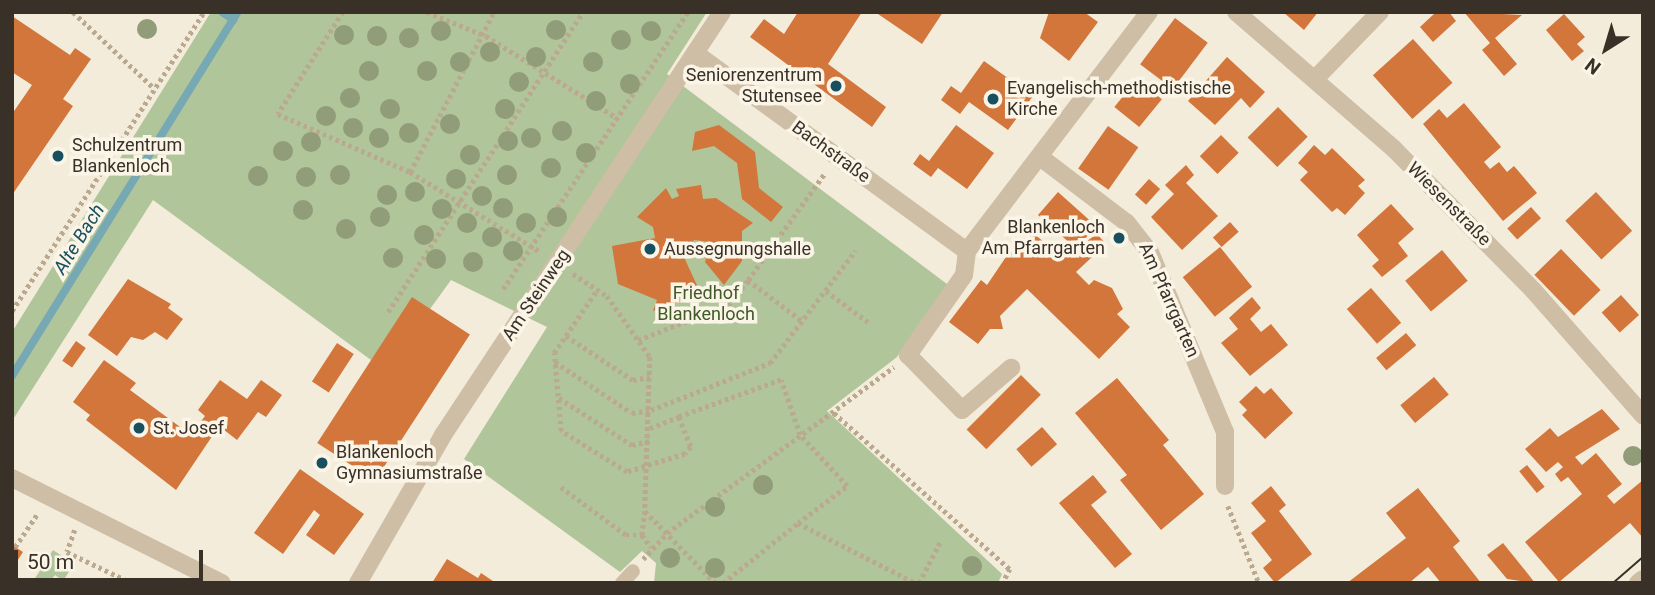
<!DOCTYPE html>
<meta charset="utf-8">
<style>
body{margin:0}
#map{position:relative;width:1655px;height:595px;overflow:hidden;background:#f4ecdb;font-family:Roboto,sans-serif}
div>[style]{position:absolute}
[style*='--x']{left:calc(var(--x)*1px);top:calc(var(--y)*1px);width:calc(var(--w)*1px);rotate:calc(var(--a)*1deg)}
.green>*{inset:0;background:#b0c599}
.stream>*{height:8px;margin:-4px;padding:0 4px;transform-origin:4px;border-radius:4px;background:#77a9b5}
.building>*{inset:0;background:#d2763b;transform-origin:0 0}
.path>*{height:4.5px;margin-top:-2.25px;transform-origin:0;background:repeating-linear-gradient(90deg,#baa88f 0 3.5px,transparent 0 7px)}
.service>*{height:14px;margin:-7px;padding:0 7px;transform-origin:7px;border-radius:7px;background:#cebea5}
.minor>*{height:18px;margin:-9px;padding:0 9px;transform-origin:9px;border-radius:9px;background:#cebea5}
.tertiary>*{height:18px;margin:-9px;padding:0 9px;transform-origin:9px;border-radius:9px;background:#cebea5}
.tram>*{height:2px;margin:-1px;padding:0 1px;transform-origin:1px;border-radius:1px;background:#393027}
.trees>*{width:20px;height:20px;margin:-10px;border-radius:50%;background:#919c79}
.dots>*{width:19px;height:19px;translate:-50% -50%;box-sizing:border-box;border:4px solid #fbf5e8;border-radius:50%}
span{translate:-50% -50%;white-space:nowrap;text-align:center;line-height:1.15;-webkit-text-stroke:7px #fbf5e8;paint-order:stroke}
.poi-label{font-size:18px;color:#393027}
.right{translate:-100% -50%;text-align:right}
.left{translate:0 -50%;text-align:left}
.street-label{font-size:18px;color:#393027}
.park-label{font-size:18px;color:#405a28}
.water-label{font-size:19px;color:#18505f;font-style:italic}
.frame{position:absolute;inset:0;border:14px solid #393027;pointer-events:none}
.north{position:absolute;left:1571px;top:14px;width:70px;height:70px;-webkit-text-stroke:5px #fbf5e8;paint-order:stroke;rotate:217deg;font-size:19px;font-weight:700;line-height:28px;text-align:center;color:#393027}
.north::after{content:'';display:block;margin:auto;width:24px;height:32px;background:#393027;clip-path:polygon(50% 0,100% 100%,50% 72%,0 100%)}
.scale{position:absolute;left:14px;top:550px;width:189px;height:32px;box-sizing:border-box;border:4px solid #393027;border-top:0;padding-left:9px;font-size:21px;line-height:24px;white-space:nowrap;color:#393027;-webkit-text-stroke:5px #fbf5e8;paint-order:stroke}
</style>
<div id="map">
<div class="green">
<i style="clip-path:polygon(211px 12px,707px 12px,667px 74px,947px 284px,897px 357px,827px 411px,1002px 574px,998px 583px,654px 583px,656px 563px,642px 551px,620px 572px,464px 459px,547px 327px,451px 280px,430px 309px,371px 360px,153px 200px,12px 421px,12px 332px)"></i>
<i style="clip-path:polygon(53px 550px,74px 564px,63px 581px,55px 575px,49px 583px,32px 583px)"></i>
</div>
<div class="stream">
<i style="--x:222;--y:12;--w:14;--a:34"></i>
<i style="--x:12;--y:376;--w:428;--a:-58.2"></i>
</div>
<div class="building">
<i style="clip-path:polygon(798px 12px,862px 12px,828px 64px,886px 107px,872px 127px,750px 37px,764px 19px,784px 34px)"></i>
<i style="clip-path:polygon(875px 12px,943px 12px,922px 44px)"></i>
<i style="clip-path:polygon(1049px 12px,1084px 12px,1098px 22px,1069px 61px,1040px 38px)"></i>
<i style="clip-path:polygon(1283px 12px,1318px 12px,1304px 30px)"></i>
<i style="clip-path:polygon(1436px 12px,1449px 12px,1456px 21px,1433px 42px,1420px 27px)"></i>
<i style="clip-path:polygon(1464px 12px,1522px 15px,1495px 38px,1517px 64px,1504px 76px,1482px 50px,1490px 43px)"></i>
<i style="clip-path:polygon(1564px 14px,1585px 37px,1577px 44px,1584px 51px,1572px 61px,1546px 30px)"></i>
<i style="clip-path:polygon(12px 16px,70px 55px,75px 48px,91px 59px,63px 99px,73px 106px,12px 195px,12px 114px,32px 85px,12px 72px)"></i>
<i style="left:1175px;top:18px;width:41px;height:58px;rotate:37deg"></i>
<i style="left:1413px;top:39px;width:59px;height:54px;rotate:48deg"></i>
<i style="clip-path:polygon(1227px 57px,1265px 92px,1250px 108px,1241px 98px,1215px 125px,1188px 101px)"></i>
<i style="clip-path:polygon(984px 61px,1033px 96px,1008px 130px,969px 102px,960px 114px,941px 100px,951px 86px,961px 93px)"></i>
<i style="left:1137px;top:79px;width:32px;height:36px;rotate:39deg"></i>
<i style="clip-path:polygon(1464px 103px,1501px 147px,1484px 162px,1490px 169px,1499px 162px,1507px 172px,1514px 166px,1537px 193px,1503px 221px,1423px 124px,1439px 109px,1447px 118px)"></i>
<i style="left:1278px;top:107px;width:42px;height:43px;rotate:45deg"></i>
<i style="clip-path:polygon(719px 125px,755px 152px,759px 188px,783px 207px,771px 222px,742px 199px,737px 163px,714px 146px,692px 151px,695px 132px)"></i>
<i style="clip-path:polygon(956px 125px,994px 153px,967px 189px,938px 168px,931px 177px,913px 164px,920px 154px,929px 161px)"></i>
<i style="left:1108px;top:126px;width:37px;height:52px;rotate:35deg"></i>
<i style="left:1221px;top:135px;width:25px;height:30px;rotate:45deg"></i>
<i style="clip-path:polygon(1314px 145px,1325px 155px,1332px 148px,1365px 180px,1358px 186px,1365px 193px,1345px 215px,1337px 208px,1332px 212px,1300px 180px,1308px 172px,1298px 163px)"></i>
<i style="clip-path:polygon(1186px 165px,1194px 175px,1186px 183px,1218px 216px,1182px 250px,1151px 217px,1174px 194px,1165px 185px)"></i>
<i style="left:1149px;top:179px;width:15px;height:21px;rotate:42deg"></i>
<i style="clip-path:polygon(701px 185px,703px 199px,716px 198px,753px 223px,742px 231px,742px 261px,724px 285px,705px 262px,711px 242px,694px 240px,683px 255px,701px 294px,653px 311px,657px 300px,618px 284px,612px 246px,655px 238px,653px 227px,637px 217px,666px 188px,672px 199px,679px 196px,676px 189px)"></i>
<i style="clip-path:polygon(1058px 192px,1096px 226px,1077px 248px,1097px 234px,1106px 244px,1076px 272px,1089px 285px,1094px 280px,1112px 288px,1123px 309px,1117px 314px,1130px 327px,1099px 359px,1027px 289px,1000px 316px,1003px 329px,990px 329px,978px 344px,949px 322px,981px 280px,987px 285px,1010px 251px,1015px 255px,1033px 233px,1062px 257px,1072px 245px,1038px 215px)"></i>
<i style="left:1596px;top:192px;width:53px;height:42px;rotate:47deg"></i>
<i style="clip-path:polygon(1391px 204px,1414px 229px,1398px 243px,1408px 256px,1382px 277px,1372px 266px,1379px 260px,1357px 235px)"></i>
<i style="left:1531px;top:207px;width:15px;height:32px;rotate:48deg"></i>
<i style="left:1230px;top:222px;width:13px;height:23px;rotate:48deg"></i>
<i style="left:1220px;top:247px;width:51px;height:48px;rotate:51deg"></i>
<i style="left:1561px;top:249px;width:57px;height:37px;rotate:46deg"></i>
<i style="left:1442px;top:250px;width:40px;height:48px;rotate:50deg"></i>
<i style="clip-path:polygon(128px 279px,171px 304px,168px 308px,183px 319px,167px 340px,155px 332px,143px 340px,131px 337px,117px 356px,88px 335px)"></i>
<i style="left:1371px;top:288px;width:46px;height:32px;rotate:49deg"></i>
<i style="left:1621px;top:295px;width:27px;height:26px;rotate:48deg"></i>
<i style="left:412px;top:297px;width:69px;height:174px;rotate:33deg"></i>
<i style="clip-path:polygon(1252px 297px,1261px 308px,1250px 319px,1261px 332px,1271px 324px,1288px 345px,1250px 376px,1221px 343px,1238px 329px,1229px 318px)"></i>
<i style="left:1406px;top:333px;width:16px;height:39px;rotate:50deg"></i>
<i style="left:76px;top:341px;width:12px;height:24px;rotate:35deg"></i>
<i style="left:337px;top:343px;width:20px;height:46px;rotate:33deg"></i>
<i style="clip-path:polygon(104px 360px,136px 383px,130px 390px,191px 435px,205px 416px,198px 410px,220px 380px,247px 399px,261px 380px,282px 395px,266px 417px,258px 412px,237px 440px,219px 426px,176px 490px,86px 420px,90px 415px,73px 402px)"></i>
<i style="left:1021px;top:375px;width:28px;height:77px;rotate:45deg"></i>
<i style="left:1434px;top:377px;width:23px;height:44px;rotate:50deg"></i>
<i style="clip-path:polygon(1117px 378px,1169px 440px,1163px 445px,1204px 494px,1161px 530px,1120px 480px,1127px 475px,1075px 413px)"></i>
<i style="clip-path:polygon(1256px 386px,1264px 394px,1271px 388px,1293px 413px,1265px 439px,1242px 415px,1247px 410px,1239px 402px)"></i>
<i style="clip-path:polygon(1602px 409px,1620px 429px,1575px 457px,1582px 465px,1596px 453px,1622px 484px,1607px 496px,1614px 504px,1643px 480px,1643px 538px,1630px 523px,1559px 582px,1525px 542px,1582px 494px,1568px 477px,1561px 482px,1555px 474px,1563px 467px,1558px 462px,1546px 472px,1525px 449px,1550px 428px,1558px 437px)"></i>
<i style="left:1042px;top:427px;width:23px;height:34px;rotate:49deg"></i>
<i style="left:322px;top:456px;width:9px;height:11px;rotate:36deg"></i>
<i style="left:1527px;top:465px;width:28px;height:10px;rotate:51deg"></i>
<i style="clip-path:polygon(300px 469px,364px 514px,334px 555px,306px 535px,320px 515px,314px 510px,283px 554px,254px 533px)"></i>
<i style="clip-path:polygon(1093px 475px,1107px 492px,1091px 505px,1132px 554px,1115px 568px,1059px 503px)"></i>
<i style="clip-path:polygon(1271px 486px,1286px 505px,1279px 511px,1312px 554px,1275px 583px,1263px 568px,1272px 560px,1251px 533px,1266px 521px,1251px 503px)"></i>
<i style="clip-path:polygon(1418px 488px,1460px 541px,1453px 547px,1481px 583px,1441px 583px,1428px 567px,1409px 583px,1347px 583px,1406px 538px,1386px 513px)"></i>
<i style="clip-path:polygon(1503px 543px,1528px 574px,1535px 583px,1507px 579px,1487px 555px)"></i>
<i style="clip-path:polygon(12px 545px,23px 552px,12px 569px)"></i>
<i style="clip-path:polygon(447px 559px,478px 578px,481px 573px,496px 583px,432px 583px)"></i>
</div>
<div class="path">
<i style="--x:73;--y:12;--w:112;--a:43.2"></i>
<i style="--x:343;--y:12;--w:121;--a:122.5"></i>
<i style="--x:278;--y:114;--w:144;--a:23.7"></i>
<i style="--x:410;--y:172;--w:151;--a:31.5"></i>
<i style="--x:427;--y:12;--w:64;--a:22.1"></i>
<i style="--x:486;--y:36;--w:155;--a:32"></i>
<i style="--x:410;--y:172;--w:181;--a:-62.3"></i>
<i style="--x:573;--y:274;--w:40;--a:32.9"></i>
<i style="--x:607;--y:296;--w:75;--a:54.8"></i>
<i style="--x:650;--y:357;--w:154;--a:91.9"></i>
<i style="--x:645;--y:511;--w:100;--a:45.8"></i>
<i style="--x:748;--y:280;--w:132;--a:-54.3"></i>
<i style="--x:503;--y:289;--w:333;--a:-56.3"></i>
<i style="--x:826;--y:291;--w:52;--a:36.4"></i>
<i style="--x:12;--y:311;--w:355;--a:-57.3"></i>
<i style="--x:388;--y:312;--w:358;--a:-57"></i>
<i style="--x:566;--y:336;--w:80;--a:33.3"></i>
<i style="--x:633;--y:380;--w:17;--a:-10"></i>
<i style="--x:638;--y:340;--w:97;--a:-21.3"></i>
<i style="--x:728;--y:305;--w:32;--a:-51"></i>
<i style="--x:748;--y:280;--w:68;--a:37.2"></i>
<i style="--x:555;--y:362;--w:9;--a:-96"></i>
<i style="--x:554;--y:353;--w:76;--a:-55.7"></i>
<i style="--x:559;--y:398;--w:87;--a:32.8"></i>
<i style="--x:632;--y:445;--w:18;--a:-13"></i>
<i style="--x:834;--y:413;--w:235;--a:41.6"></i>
<i style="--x:1010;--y:569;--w:16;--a:117"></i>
<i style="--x:650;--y:428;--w:31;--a:-21"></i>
<i style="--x:561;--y:487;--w:81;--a:36.4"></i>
<i style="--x:626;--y:535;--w:16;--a:0"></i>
<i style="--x:1228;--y:506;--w:83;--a:68.1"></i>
<i style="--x:645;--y:511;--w:24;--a:97"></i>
<i style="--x:642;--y:535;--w:15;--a:53"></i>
<i style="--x:798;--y:523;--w:61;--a:-37.1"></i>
<i style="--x:847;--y:486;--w:69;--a:-132.7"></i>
<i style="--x:800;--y:435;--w:58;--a:-109.1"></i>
<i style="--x:781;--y:380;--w:109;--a:160.1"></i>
<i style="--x:679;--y:417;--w:32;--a:68"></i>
<i style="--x:691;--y:447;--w:9;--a:131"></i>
<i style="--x:685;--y:454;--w:61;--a:162.8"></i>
<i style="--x:627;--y:472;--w:78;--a:-148.2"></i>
<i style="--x:561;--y:431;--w:69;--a:-95"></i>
<i style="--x:555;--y:362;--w:92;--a:33.5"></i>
<i style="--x:632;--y:413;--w:19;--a:-9"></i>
<i style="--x:651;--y:410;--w:128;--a:-21.6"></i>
<i style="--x:770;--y:363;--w:141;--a:-52.8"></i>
<i style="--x:75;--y:530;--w:23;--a:110"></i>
<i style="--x:67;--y:552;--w:72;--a:25.5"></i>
<i style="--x:15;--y:547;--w:41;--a:-55.9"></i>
<i style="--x:643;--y:559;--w:35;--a:-47"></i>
<i style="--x:667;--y:533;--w:281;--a:-36.2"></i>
<i style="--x:723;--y:583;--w:96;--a:-38.7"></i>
<i style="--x:798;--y:523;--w:132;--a:27"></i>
<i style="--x:919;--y:583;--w:46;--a:-62.9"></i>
</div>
<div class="service">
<i style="--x:622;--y:583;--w:16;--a:-47"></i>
</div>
<div class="minor">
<i style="--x:1236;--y:12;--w:209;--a:40.9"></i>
<i style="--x:1394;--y:149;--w:198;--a:45.4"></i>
<i style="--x:1533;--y:290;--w:167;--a:48.7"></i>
<i style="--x:695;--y:53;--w:336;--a:36.1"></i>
<i style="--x:967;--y:251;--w:300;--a:-52.7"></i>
<i style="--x:1315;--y:79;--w:93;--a:-45.9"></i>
<i style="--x:1040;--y:157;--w:109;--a:37.2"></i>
<i style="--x:1127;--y:223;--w:37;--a:52"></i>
<i style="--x:1150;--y:252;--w:195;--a:67.4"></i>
<i style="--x:1225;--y:432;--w:54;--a:90"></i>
<i style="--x:967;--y:251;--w:24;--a:97"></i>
<i style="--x:964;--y:275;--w:98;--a:125"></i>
<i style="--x:908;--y:355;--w:77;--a:45.5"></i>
<i style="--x:962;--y:410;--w:65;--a:-40.6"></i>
<i style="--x:12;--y:478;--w:235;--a:26.6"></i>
<i style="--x:358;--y:583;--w:171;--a:-60.1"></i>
<i style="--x:443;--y:435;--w:507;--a:-56.59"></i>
</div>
<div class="tertiary">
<i style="--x:1638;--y:583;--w:6;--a:-39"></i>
</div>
<div class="tram">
<i style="--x:1613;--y:583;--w:40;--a:-41"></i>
</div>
<div class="trees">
<i style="left:147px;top:29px"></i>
<i style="left:556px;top:30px"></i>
<i style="left:441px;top:31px"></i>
<i style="left:651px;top:31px"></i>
<i style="left:344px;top:35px"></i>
<i style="left:377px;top:36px"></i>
<i style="left:409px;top:38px"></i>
<i style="left:621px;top:40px"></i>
<i style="left:490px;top:52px"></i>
<i style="left:536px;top:57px"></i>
<i style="left:460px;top:62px"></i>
<i style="left:593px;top:62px"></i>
<i style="left:369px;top:71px"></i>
<i style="left:427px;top:71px"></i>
<i style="left:519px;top:82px"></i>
<i style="left:630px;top:84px"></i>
<i style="left:350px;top:98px"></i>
<i style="left:596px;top:101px"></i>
<i style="left:390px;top:109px"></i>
<i style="left:505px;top:109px"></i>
<i style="left:326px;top:116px"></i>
<i style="left:450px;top:124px"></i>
<i style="left:353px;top:128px"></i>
<i style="left:562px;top:131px"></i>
<i style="left:409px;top:133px"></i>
<i style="left:379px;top:138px"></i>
<i style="left:531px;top:138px"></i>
<i style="left:508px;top:141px"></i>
<i style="left:311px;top:142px"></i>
<i style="left:283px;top:151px"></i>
<i style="left:586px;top:153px"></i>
<i style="left:470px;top:155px"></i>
<i style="left:551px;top:168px"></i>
<i style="left:340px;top:175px"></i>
<i style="left:507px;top:175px"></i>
<i style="left:258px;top:176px"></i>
<i style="left:306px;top:177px"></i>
<i style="left:456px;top:179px"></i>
<i style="left:415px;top:192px"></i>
<i style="left:387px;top:195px"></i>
<i style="left:482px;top:196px"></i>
<i style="left:503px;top:208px"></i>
<i style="left:442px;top:209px"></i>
<i style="left:303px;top:210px"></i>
<i style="left:380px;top:217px"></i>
<i style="left:557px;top:217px"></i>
<i style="left:467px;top:223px"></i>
<i style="left:526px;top:223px"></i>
<i style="left:346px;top:229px"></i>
<i style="left:424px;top:235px"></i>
<i style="left:492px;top:237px"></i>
<i style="left:513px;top:251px"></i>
<i style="left:393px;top:258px"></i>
<i style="left:436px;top:259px"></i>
<i style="left:473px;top:262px"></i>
<i style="left:1633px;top:456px"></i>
<i style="left:763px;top:485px"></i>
<i style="left:715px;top:507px"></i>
<i style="left:670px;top:558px"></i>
<i style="left:972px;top:566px"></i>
<i style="left:715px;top:568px"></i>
</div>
<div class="dots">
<i style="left:836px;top:86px;background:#18505f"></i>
<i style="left:993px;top:99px;background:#18505f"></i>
<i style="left:58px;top:156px;background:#18505f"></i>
<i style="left:1119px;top:238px;background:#18505f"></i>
<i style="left:650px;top:249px;background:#18505f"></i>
<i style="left:139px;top:428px;background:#18505f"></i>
<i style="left:322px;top:463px;background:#18505f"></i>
</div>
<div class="poi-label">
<span class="right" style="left:822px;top:86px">Seniorenzentrum<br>Stutensee</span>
<span class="left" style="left:1007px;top:99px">Evangelisch-methodistische<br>Kirche</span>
<span class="left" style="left:72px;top:156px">Schulzentrum<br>Blankenloch</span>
<span class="right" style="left:1105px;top:238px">Blankenloch<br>Am Pfarrgarten</span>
<span class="left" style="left:664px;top:249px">Aussegnungshalle</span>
<span class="left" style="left:153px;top:428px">St. Josef</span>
<span class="left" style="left:336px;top:463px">Blankenloch<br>Gymnasiumstraße</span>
</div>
<div class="street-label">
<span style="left:831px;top:152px;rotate:36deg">Bachstraße</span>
<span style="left:1449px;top:204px;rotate:45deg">Wiesenstraße</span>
<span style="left:536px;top:295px;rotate:-56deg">Am Steinweg</span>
<span style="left:1169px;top:300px;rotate:66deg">Am Pfarrgarten</span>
</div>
<div class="park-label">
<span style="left:706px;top:304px">Friedhof<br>Blankenloch</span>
</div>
<div class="water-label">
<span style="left:79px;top:239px;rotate:-58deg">Alte Bach</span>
</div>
<div class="frame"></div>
<div class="north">N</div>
<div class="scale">50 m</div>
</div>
